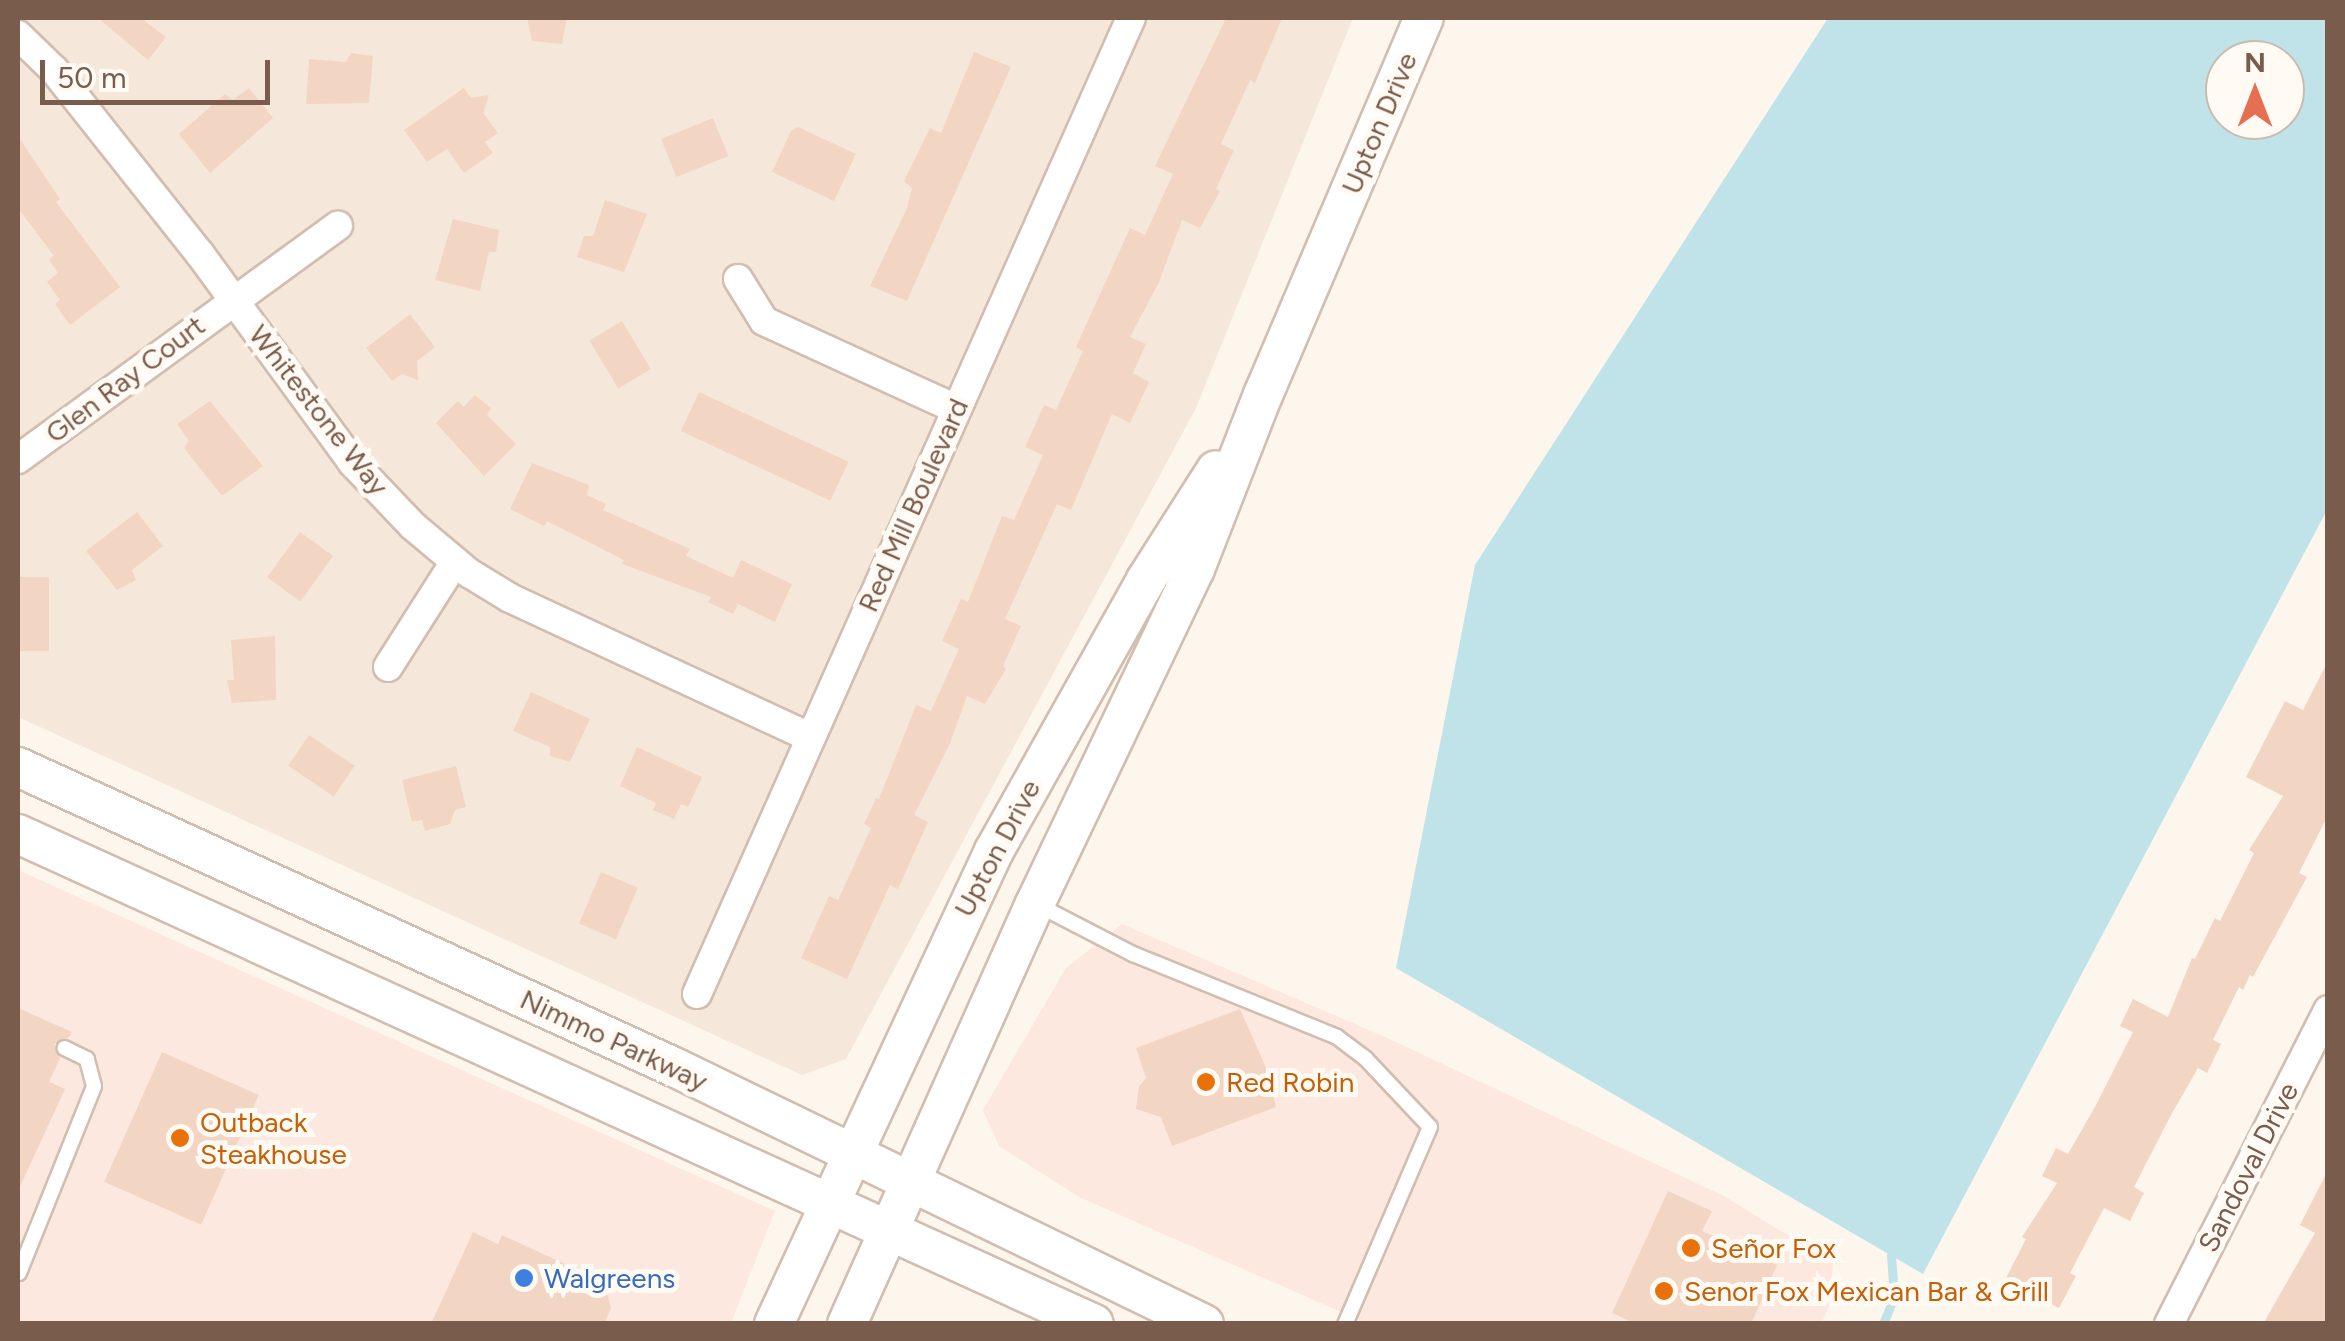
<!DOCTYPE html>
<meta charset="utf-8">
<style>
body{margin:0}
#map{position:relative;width:2345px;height:1341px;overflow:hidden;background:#fdf6ec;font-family:Figtree,sans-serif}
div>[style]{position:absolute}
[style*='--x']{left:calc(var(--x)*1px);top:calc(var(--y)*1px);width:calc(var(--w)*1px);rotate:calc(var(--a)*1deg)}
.residential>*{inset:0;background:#f5e8da}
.commercial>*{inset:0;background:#fde8e0}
.water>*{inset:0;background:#bfe3e8}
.stream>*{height:9px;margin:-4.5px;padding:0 4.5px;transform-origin:4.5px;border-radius:4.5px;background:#bfe3e8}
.building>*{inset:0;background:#f3d5c3;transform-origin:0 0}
.roads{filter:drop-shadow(2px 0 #d1beb0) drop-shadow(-2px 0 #d1beb0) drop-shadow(0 2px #d1beb0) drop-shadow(0 -2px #d1beb0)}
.lane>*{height:14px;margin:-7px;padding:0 7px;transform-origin:7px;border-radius:7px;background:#fff}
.street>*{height:28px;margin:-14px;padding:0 14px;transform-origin:14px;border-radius:14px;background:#fff}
.secondary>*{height:38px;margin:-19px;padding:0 19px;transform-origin:19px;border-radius:19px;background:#fff}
.dots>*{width:28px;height:28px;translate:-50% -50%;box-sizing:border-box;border:5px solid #fffaf3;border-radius:50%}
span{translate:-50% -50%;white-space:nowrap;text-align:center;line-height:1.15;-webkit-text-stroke:10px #fffaf3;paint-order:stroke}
.street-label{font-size:28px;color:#7a5c4d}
.food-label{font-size:28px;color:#c56008}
.left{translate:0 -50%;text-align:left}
.shop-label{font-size:28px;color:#366cbe}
.frame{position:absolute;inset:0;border:20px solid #7a5c4d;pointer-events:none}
.north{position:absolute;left:2205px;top:40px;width:100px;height:100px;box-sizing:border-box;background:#fffaf3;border:2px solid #cabbb1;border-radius:50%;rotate:0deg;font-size:28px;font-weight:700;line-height:40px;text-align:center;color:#7a5c4d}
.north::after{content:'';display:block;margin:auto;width:35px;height:45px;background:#e76f51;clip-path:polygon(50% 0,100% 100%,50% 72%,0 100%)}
.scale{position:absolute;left:40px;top:60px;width:230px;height:45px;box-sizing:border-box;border:5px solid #7a5c4d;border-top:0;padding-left:12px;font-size:30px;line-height:35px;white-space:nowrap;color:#7a5c4d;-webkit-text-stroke:8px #fffaf3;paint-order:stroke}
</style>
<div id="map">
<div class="residential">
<i style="clip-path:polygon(18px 18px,1353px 18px,1196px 408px,846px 1059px,802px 1075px,18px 717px)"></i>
</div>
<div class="commercial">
<i style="clip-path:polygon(18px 870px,775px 1211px,731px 1323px,18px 1324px)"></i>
<i style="clip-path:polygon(1122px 924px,1383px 1036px,1724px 1196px,1833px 1263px,1830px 1304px,1821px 1324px,1366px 1323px,1079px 1197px,999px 1146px,983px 1110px,1066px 968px)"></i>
</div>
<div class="water">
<i style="clip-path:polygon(evenodd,1828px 18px,2327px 18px,2327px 510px,1923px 1274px,1396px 968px,1475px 565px,1828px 18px,2225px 60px,2285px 60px,2285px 120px,2225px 120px,2225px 60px)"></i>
</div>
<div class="stream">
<i style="--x:1883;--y:1324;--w:29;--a:-68"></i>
<i style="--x:1894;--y:1297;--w:42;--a:-94.1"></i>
</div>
<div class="building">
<i style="clip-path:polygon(98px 18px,141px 18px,166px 37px,148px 60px)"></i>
<i style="clip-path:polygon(527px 18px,567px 18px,562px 44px,532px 41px)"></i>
<i style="clip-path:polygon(1226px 18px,1282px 18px,1255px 83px,1250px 80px,1221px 144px,1234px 150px,1216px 189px,1220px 191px,1200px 228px,1182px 220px,1159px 282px,1130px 337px,1146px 344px,1133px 373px,1149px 382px,1130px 423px,1112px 414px,1071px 510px,1057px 504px,1005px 619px,1021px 626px,1003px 666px,1006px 669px,985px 704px,967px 696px,950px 743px,914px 815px,928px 822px,898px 889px,890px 885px,847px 979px,801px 958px,829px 896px,838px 900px,871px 828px,864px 824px,876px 798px,879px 799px,916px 705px,931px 711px,959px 649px,942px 641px,961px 599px,968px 602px,1002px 516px,1014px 520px,1043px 455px,1025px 447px,1044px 405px,1056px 410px,1083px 351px,1076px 347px,1130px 228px,1145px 235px,1173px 174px,1155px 166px)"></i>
<i style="clip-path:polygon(974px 52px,1011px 67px,907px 301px,870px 286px,907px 208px,912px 188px,904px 181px,930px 128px,941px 133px)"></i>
<i style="clip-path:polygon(351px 53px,373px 56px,369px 103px,306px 104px,309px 59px,346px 62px)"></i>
<i style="clip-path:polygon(249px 88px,273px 118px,210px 173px,179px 134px,225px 94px,233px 100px)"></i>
<i style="clip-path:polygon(464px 88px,471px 98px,489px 95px,483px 113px,498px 133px,485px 142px,493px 153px,464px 173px,447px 149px,427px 162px,404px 130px)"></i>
<i style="left:713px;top:118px;width:41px;height:56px;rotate:68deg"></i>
<i style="clip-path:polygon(798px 127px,856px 154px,834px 201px,772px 172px,791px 131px)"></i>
<i style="clip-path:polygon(18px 136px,60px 199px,56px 202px,120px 287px,70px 325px,55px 304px,60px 300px,47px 282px,58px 273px,49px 260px,54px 256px,18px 208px)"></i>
<i style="clip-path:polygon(605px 200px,647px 214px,624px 272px,577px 257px,584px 236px,593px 236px)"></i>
<i style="clip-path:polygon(453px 219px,499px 230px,496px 252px,489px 252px,480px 291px,435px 280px)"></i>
<i style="clip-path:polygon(410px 314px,435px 347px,417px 361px,418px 380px,402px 374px,392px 381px,366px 348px)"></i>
<i style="left:622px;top:321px;width:56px;height:38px;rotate:59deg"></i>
<i style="left:699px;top:392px;width:165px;height:43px;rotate:25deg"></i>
<i style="clip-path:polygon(475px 395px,491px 408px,487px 415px,516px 444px,484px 476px,436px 423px,458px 401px,464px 407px)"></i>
<i style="clip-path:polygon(210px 401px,263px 466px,222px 496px,184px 448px,189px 441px,177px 424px)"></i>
<i style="clip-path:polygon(532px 463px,589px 485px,587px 495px,606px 504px,603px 510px,690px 549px,686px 556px,733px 578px,741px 560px,792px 584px,775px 622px,738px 604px,733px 614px,708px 602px,711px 597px,622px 564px,624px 560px,547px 521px,544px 526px,510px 509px)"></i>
<i style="clip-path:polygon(137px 512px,163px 546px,132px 570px,136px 580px,117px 590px,86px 551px)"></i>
<i style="left:300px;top:532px;width:41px;height:56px;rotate:36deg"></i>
<i style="left:18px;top:577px;width:31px;height:74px"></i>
<i style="clip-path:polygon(275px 636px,276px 700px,232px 703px,227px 680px,234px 680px,231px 640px)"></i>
<i style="clip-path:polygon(2328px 661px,2328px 815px,2299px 873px,2307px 877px,2253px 977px,2250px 975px,2243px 990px,2239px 987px,2213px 1040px,2221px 1044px,2207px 1073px,2198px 1068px,2171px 1115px,2134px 1187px,2144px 1193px,2130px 1221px,2104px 1208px,2070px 1273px,2076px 1276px,2059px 1308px,2005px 1280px,2026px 1239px,2022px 1237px,2057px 1183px,2042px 1176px,2056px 1148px,2068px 1154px,2096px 1105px,2133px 1032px,2120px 1026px,2133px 999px,2168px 1017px,2192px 958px,2195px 959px,2215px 918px,2220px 921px,2254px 853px,2249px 850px,2283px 796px,2246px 777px,2285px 701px,2303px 710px)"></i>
<i style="clip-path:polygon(531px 692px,590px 719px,570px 762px,550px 756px,550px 747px,513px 731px)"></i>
<i style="left:309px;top:735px;width:55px;height:37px;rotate:34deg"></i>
<i style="clip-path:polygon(637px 747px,702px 777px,688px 807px,681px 804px,674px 819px,653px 810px,656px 803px,620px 786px)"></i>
<i style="clip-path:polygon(456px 766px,466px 807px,455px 810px,450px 824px,425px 831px,422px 820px,412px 822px,402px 780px)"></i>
<i style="left:601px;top:872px;width:40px;height:56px;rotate:23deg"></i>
<i style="clip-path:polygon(18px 1008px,72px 1032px,68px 1038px,54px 1044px,60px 1058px,49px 1082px,65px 1089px,18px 1191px)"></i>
<i style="clip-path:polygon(1240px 1009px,1267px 1070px,1276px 1107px,1172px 1146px,1161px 1117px,1136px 1109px,1139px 1086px,1146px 1078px,1136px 1048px)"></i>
<i style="left:162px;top:1052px;width:106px;height:142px;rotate:24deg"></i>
<i style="clip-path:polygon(2328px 1170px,2328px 1324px,2263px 1324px,2315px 1233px,2300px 1225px)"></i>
<i style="clip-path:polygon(1668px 1191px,1712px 1211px,1702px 1231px,1777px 1265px,1751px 1324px,1636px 1324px,1612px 1313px)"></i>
<i style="clip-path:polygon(473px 1232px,498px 1244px,502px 1235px,604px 1282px,611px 1308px,604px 1324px,431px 1324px)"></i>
</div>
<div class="roads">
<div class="lane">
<i style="--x:1036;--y:904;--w:109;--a:27.3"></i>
<i style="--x:1133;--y:954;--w:220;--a:22.1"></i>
<i style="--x:1337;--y:1037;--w:36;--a:37"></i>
<i style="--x:1366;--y:1059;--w:93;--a:46.7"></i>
<i style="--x:1430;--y:1127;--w:215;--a:113.3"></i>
<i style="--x:19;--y:1273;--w:201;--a:-68.1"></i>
<i style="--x:94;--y:1086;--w:28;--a:-105"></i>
<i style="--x:87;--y:1059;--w:25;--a:-154"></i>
</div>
<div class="street">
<i style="--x:18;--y:35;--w:50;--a:44.2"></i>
<i style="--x:54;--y:70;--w:235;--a:51.6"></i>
<i style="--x:200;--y:254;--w:258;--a:53.8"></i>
<i style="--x:352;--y:462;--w:88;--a:46.4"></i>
<i style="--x:413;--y:526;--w:73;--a:40"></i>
<i style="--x:469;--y:573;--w:48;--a:31.4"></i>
<i style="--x:510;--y:598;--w:331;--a:24.9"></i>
<i style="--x:738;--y:279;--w:49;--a:58.2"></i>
<i style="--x:764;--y:321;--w:211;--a:24.6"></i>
<i style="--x:18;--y:459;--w:396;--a:-36.1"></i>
<i style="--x:388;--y:667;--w:125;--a:-57.5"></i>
<i style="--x:697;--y:994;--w:1068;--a:-66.03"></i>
<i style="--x:2169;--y:1324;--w:352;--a:-63.1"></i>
</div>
<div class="secondary">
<i style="--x:18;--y:767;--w:721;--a:24.58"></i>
<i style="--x:674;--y:1067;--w:589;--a:25.87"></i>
<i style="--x:18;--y:834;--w:1182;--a:24.48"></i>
<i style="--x:774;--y:1324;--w:522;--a:-65.06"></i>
<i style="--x:994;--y:851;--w:311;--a:-60.7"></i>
<i style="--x:1146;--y:580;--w:130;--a:-57.5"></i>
<i style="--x:847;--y:1324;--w:460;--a:-65.9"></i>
<i style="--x:1035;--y:904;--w:371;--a:-64.5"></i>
<i style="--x:1195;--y:569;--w:187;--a:-68.7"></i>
<i style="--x:1263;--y:395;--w:410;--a:-66.9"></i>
</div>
</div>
<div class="dots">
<i style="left:1206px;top:1082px;background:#e8710a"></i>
<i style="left:180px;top:1138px;background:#e8710a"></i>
<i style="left:1691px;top:1248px;background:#e8710a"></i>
<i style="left:524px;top:1278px;background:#3f7fe0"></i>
<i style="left:1664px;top:1291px;background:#e8710a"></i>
</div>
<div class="street-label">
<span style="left:1379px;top:123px;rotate:-67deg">Upton Drive</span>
<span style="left:125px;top:379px;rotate:-37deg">Glen Ray Court</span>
<span style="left:319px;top:410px;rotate:52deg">Whitestone Way</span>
<span style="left:913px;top:505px;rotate:-66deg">Red Mill Boulevard</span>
<span style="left:997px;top:848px;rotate:-62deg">Upton Drive</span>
<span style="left:614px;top:1040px;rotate:25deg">Nimmo Parkway</span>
<span style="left:2248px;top:1167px;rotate:-63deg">Sandoval Drive</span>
</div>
<div class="food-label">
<span class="left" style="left:1226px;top:1082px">Red Robin</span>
<span class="left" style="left:200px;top:1138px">Outback<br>Steakhouse</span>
<span class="left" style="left:1711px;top:1248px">Señor Fox</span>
<span class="left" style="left:1684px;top:1291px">Senor Fox Mexican Bar &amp; Grill</span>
</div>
<div class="shop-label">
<span class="left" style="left:544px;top:1278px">Walgreens</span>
</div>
<div class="frame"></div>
<div class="north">N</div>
<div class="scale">50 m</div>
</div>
